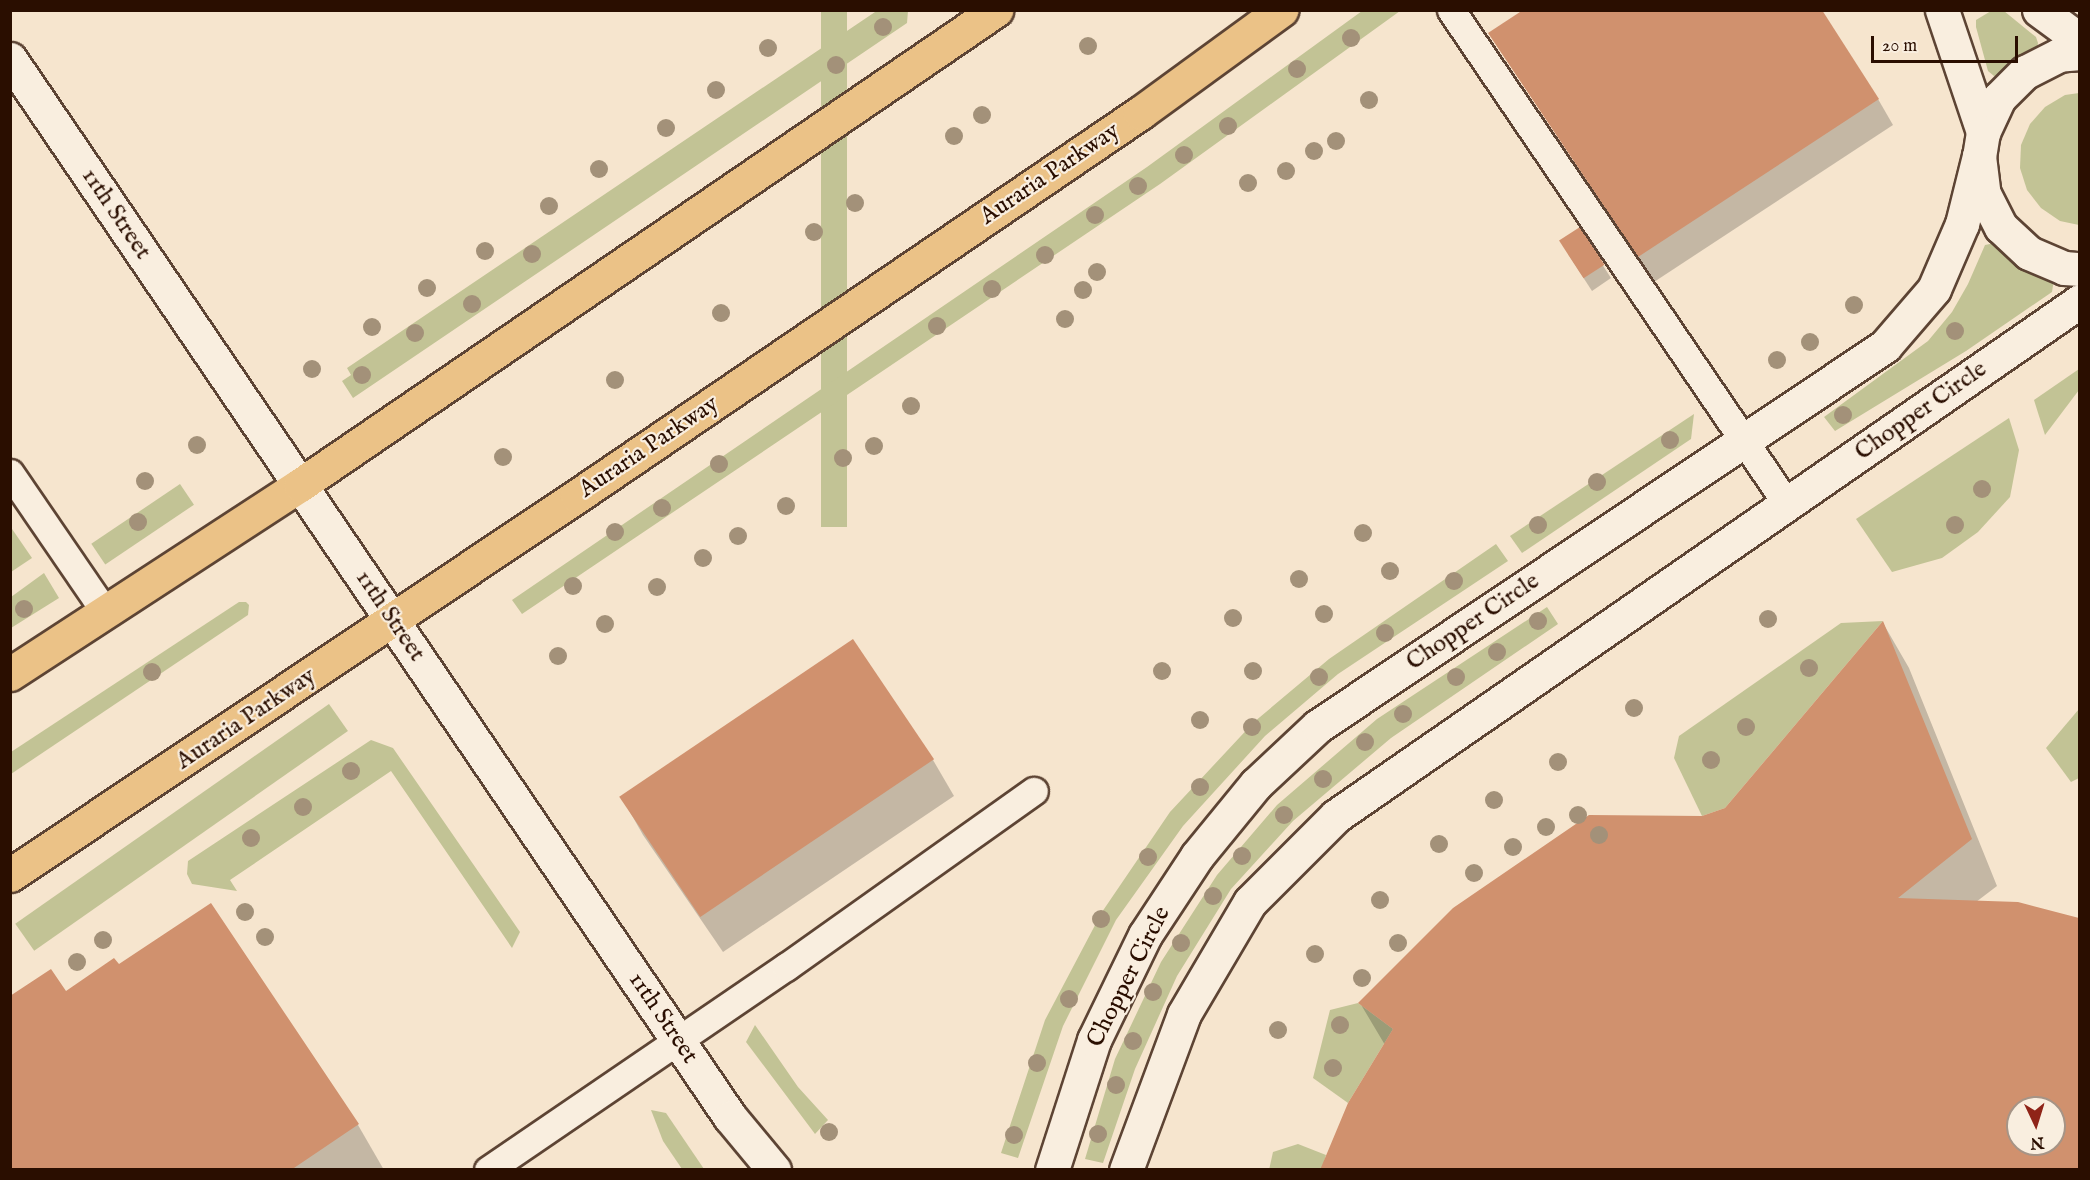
<!DOCTYPE html>
<style>
body{margin:0}
#map{position:relative;width:2090px;height:1180px;overflow:hidden;background:#f6e5ce;font-family:"IM FELL English",serif}
div>[style]{position:absolute}
[style*='--x']{left:calc(var(--x)*1px);top:calc(var(--y)*1px);width:calc(var(--w)*1px);rotate:calc(var(--a)*1deg)}
.green>*{inset:0;background:#c2c395;transform-origin:0 0}
.shadow>*{inset:0;background:#0003}
.building>*{inset:0;background:#d0916e;transform-origin:0 0}
.roads{filter:drop-shadow(2px 0 #5d4434) drop-shadow(-2px 0 #5d4434) drop-shadow(0 2px #5d4434) drop-shadow(0 -2px #5d4434)}
.lane>*{height:27px;margin:-13.5px;padding:0 13.5px;transform-origin:13.5px;border-radius:13.5px;background:#f9eedf}
.street>*{height:33px;margin:-16.5px;padding:0 16.5px;transform-origin:16.5px;border-radius:16.5px;background:#f9eedf}
.secondary>*{height:33px;margin:-16.5px;padding:0 16.5px;transform-origin:16.5px;border-radius:16.5px;background:#f9eedf}
.primary>*{height:33px;margin:-16.5px;padding:0 16.5px;transform-origin:16.5px;border-radius:16.5px;background:#ebc287}
.trees>*{width:18px;height:18px;margin:-9px;border-radius:50%;background:#a39179}
span{translate:-50% -50%;white-space:nowrap;text-align:center;line-height:1.15;-webkit-text-stroke:4.5px #f9eedf;paint-order:stroke}
.street-label{font-size:24px;color:#2a0e00}
.frame{position:absolute;inset:0;border:12px solid #2a0e00;pointer-events:none}
.north{position:absolute;left:2006px;top:1096px;width:60px;height:60px;box-sizing:border-box;background:#f9eedf;border:2px solid #a69486;border-radius:50%;rotate:176deg;font-size:16px;font-weight:700;line-height:24px;text-align:center;color:#2a0e00}
.north::after{content:'';display:block;margin:auto;width:21px;height:27px;background:#8f2418;clip-path:polygon(50% 0,100% 100%,50% 72%,0 100%)}
.scale{position:absolute;left:1871px;top:36px;width:147px;height:27px;box-sizing:border-box;border:3px solid #2a0e00;border-top:0;padding-left:8px;font-size:18px;line-height:21px;white-space:nowrap;color:#2a0e00;-webkit-text-stroke:4px #f9eedf;paint-order:stroke}
</style>
<div id="map">
<div class="green">
<i style="clip-path:polygon(878px 10px,908px 11px,907px 23px,353px 398px,342px 381px,351px 375px,347px 368px)"></i>
<i style="left:821px;top:11px;width:26px;height:516px"></i>
<i style="clip-path:polygon(1362px 11px,1400px 11px,1160px 184px,522px 614px,512px 600px,1147px 167px)"></i>
<i style="clip-path:polygon(1991px 11px,2004px 11px,2036px 37px,2038px 43px,2037px 49px,2000px 75px,1994px 76px,1988px 71px,1976px 27px,1976px 20px)"></i>
<i style="clip-path:polygon(2079px 93px,2080px 93px,2079px 225px,2060px 221px,2041px 208px,2027px 190px,2020px 168px,2021px 145px,2030px 124px,2045px 107px,2065px 95px)"></i>
<i style="clip-path:polygon(1995px 243px,2013px 263px,2029px 273px,2054px 279px,2052px 292px,1966px 351px,1835px 431px,1824px 417px,1928px 341px,1952px 312px,1968px 284px,1985px 245px)"></i>
<i style="clip-path:polygon(2079px 369px,2079px 390px,2045px 435px,2034px 400px)"></i>
<i style="clip-path:polygon(1694px 414px,1691px 439px,1522px 553px,1510px 536px)"></i>
<i style="clip-path:polygon(2009px 418px,2019px 450px,2010px 497px,1978px 532px,1942px 558px,1892px 572px,1856px 519px)"></i>
<i style="left:180px;top:484px;width:25px;height:107px;rotate:56deg"></i>
<i style="clip-path:polygon(10px 526px,32px 558px,11px 572px,10px 572px)"></i>
<i style="clip-path:polygon(1496px 544px,1508px 561px,1338px 674px,1265px 736px,1183px 826px,1116px 920px,1063px 1026px,1018px 1158px,1001px 1153px,1045px 1020px,1102px 912px,1170px 812px,1254px 722px,1329px 659px)"></i>
<i style="clip-path:polygon(44px 573px,59px 598px,11px 628px,11px 597px)"></i>
<i style="clip-path:polygon(239px 602px,246px 602px,249px 605px,248px 615px,11px 774px,11px 752px)"></i>
<i style="clip-path:polygon(1547px 607px,1558px 624px,1391px 738px,1293px 821px,1231px 889px,1177px 976px,1135px 1069px,1103px 1163px,1085px 1159px,1115px 1059px,1161px 962px,1217px 875px,1277px 805px,1377px 719px)"></i>
<i style="clip-path:polygon(1883px 621px,1725px 808px,1702px 816px,1674px 758px,1679px 736px,1841px 623px)"></i>
<i style="left:329px;top:704px;width:33px;height:383px;rotate:55deg"></i>
<i style="clip-path:polygon(2079px 709px,2079px 778px,2071px 782px,2046px 748px)"></i>
<i style="clip-path:polygon(371px 740px,393px 748px,520px 932px,512px 948px,391px 771px,230px 880px,237px 891px,192px 884px,187px 874px,188px 861px)"></i>
<i style="clip-path:polygon(1358px 1003px,1393px 1029px,1348px 1103px,1313px 1078px,1330px 1010px)"></i>
<i style="clip-path:polygon(755px 1025px,798px 1087px,828px 1120px,815px 1134px,746px 1042px)"></i>
<i style="clip-path:polygon(651px 1110px,666px 1113px,704px 1169px,682px 1169px,663px 1141px)"></i>
<i style="clip-path:polygon(1298px 1144px,1326px 1155px,1322px 1169px,1269px 1170px,1273px 1152px)"></i>
</div>
<div class="shadow">
<i style="clip-path:polygon(1490px 34px,1878px 99px,1893px 125px,1654px 282px)"></i>
<i style="clip-path:polygon(1579px 229px,1611px 278px,1592px 291px,1568px 254px)"></i>
<i style="clip-path:polygon(evenodd,1883px 623px,1909px 668px,1997px 886px,1976px 902px,2018px 904px,2080px 919px,2080px 1170px,1323px 1170px,1385px 1045px,1360px 1003px,1702px 817px,1726px 809px,1883px 623px,2018px 1108px,2054px 1108px,2054px 1144px,2018px 1144px,2018px 1108px)"></i>
<i style="clip-path:polygon(933px 760px,954px 796px,723px 952px,643px 835px,622px 798px)"></i>
<i style="clip-path:polygon(211px 905px,358px 1125px,384px 1170px,10px 1170px)"></i>
</div>
<div class="building">
<i style="clip-path:polygon(1523px 10px,1822px 10px,1879px 99px,1638px 257px,1488px 33px)"></i>
<i style="left:1580px;top:227px;width:45px;height:25px;rotate:57deg"></i>
<i style="clip-path:polygon(evenodd,1883px 621px,1972px 839px,1898px 898px,2018px 902px,2079px 918px,2079px 1170px,1320px 1170px,1348px 1103px,1393px 1029px,1358px 1003px,1453px 908px,1589px 815px,1702px 816px,1725px 808px,1883px 621px,2018px 1108px,2054px 1108px,2054px 1144px,2018px 1144px,2018px 1108px)"></i>
<i style="left:853px;top:639px;width:145px;height:282px;rotate:56deg"></i>
<i style="clip-path:polygon(211px 903px,359px 1124px,291px 1170px,10px 1170px,10px 996px,51px 969px,66px 991px,114px 958px,119px 964px)"></i>
</div>
<div class="roads">
<div class="lane">
<i style="--x:1451;--y:10;--w:597;--a:55.78"></i>
<i style="--x:10;--y:473;--w:168;--a:55.6"></i>
<i style="--x:488;--y:1170;--w:361;--a:-34.3"></i>
<i style="--x:786;--y:967;--w:304;--a:-35.4"></i>
</div>
<div class="street">
<i style="--x:10;--y:59;--w:515;--a:55.75"></i>
</div>
<div class="secondary">
<i style="--x:1942;--y:10;--w:129;--a:71.4"></i>
<i style="--x:2039;--y:10;--w:51;--a:36.2"></i>
<i style="--x:2080;--y:53;--w:21;--a:175"></i>
<i style="--x:2059;--y:55;--w:38;--a:153"></i>
<i style="--x:2025;--y:72;--w:37;--a:135"></i>
<i style="--x:1999;--y:98;--w:38;--a:115"></i>
<i style="--x:1983;--y:132;--w:24;--a:99"></i>
<i style="--x:1979;--y:156;--w:38;--a:83"></i>
<i style="--x:1984;--y:194;--w:37;--a:63"></i>
<i style="--x:2001;--y:227;--w:38;--a:43"></i>
<i style="--x:2029;--y:253;--w:38;--a:23"></i>
<i style="--x:2064;--y:268;--w:16;--a:4"></i>
<i style="--x:300;--y:485;--w:764;--a:55.77"></i>
<i style="--x:730;--y:1117;--w:69;--a:50.3"></i>
<i style="--x:1052;--y:1170;--w:137;--a:-72.1"></i>
<i style="--x:1094;--y:1040;--w:117;--a:-64.1"></i>
<i style="--x:1145;--y:935;--w:95;--a:-56.6"></i>
<i style="--x:1197;--y:856;--w:93;--a:-50.7"></i>
<i style="--x:1256;--y:784;--w:85;--a:-43.1"></i>
<i style="--x:1318;--y:726;--w:683;--a:-33.83"></i>
<i style="--x:1885;--y:346;--w:75;--a:-49.3"></i>
<i style="--x:1934;--y:289;--w:71;--a:-66.7"></i>
<i style="--x:1962;--y:224;--w:70;--a:-76"></i>
<i style="--x:1126;--y:1170;--w:166;--a:-69.6"></i>
<i style="--x:1184;--y:1014;--w:130;--a:-59.5"></i>
<i style="--x:1250;--y:902;--w:122;--a:-45"></i>
<i style="--x:1336;--y:816;--w:905;--a:-34.69"></i>
</div>
<div class="primary">
<i style="--x:10;--y:674;--w:346;--a:-33.1"></i>
<i style="--x:300;--y:485;--w:843;--a:-34.31"></i>
<i style="--x:10;--y:875;--w:682;--a:-33.76"></i>
<i style="--x:577;--y:496;--w:681;--a:-34.23"></i>
<i style="--x:1140;--y:113;--w:175;--a:-36.1"></i>
</div>
</div>
<div class="trees">
<i style="left:883px;top:27px"></i>
<i style="left:1351px;top:38px"></i>
<i style="left:1088px;top:46px"></i>
<i style="left:768px;top:48px"></i>
<i style="left:836px;top:65px"></i>
<i style="left:1297px;top:69px"></i>
<i style="left:716px;top:90px"></i>
<i style="left:1369px;top:100px"></i>
<i style="left:982px;top:115px"></i>
<i style="left:1228px;top:126px"></i>
<i style="left:666px;top:128px"></i>
<i style="left:954px;top:136px"></i>
<i style="left:1336px;top:141px"></i>
<i style="left:1314px;top:151px"></i>
<i style="left:1184px;top:155px"></i>
<i style="left:599px;top:169px"></i>
<i style="left:1286px;top:171px"></i>
<i style="left:1248px;top:183px"></i>
<i style="left:1138px;top:186px"></i>
<i style="left:855px;top:203px"></i>
<i style="left:549px;top:206px"></i>
<i style="left:1095px;top:215px"></i>
<i style="left:814px;top:232px"></i>
<i style="left:485px;top:251px"></i>
<i style="left:532px;top:254px"></i>
<i style="left:1045px;top:255px"></i>
<i style="left:1097px;top:272px"></i>
<i style="left:427px;top:288px"></i>
<i style="left:992px;top:289px"></i>
<i style="left:1083px;top:290px"></i>
<i style="left:472px;top:304px"></i>
<i style="left:1854px;top:305px"></i>
<i style="left:721px;top:313px"></i>
<i style="left:1065px;top:319px"></i>
<i style="left:937px;top:326px"></i>
<i style="left:372px;top:327px"></i>
<i style="left:1955px;top:331px"></i>
<i style="left:415px;top:333px"></i>
<i style="left:1810px;top:342px"></i>
<i style="left:1777px;top:360px"></i>
<i style="left:312px;top:369px"></i>
<i style="left:362px;top:375px"></i>
<i style="left:615px;top:380px"></i>
<i style="left:911px;top:406px"></i>
<i style="left:1843px;top:415px"></i>
<i style="left:1670px;top:440px"></i>
<i style="left:197px;top:445px"></i>
<i style="left:874px;top:446px"></i>
<i style="left:503px;top:457px"></i>
<i style="left:843px;top:458px"></i>
<i style="left:719px;top:464px"></i>
<i style="left:145px;top:481px"></i>
<i style="left:1597px;top:482px"></i>
<i style="left:1982px;top:489px"></i>
<i style="left:786px;top:506px"></i>
<i style="left:662px;top:508px"></i>
<i style="left:138px;top:522px"></i>
<i style="left:1538px;top:525px"></i>
<i style="left:1955px;top:525px"></i>
<i style="left:615px;top:532px"></i>
<i style="left:1363px;top:533px"></i>
<i style="left:738px;top:536px"></i>
<i style="left:703px;top:558px"></i>
<i style="left:1390px;top:571px"></i>
<i style="left:1299px;top:579px"></i>
<i style="left:1454px;top:581px"></i>
<i style="left:573px;top:586px"></i>
<i style="left:657px;top:587px"></i>
<i style="left:24px;top:609px"></i>
<i style="left:1324px;top:614px"></i>
<i style="left:1233px;top:618px"></i>
<i style="left:1768px;top:619px"></i>
<i style="left:1538px;top:621px"></i>
<i style="left:605px;top:624px"></i>
<i style="left:1385px;top:633px"></i>
<i style="left:1497px;top:652px"></i>
<i style="left:558px;top:656px"></i>
<i style="left:1809px;top:668px"></i>
<i style="left:1162px;top:671px"></i>
<i style="left:1253px;top:671px"></i>
<i style="left:152px;top:672px"></i>
<i style="left:1319px;top:677px"></i>
<i style="left:1456px;top:677px"></i>
<i style="left:1634px;top:708px"></i>
<i style="left:1403px;top:714px"></i>
<i style="left:1200px;top:720px"></i>
<i style="left:1252px;top:727px"></i>
<i style="left:1746px;top:727px"></i>
<i style="left:1365px;top:742px"></i>
<i style="left:1711px;top:760px"></i>
<i style="left:1558px;top:762px"></i>
<i style="left:351px;top:771px"></i>
<i style="left:1323px;top:779px"></i>
<i style="left:1200px;top:787px"></i>
<i style="left:1494px;top:800px"></i>
<i style="left:303px;top:807px"></i>
<i style="left:1284px;top:815px"></i>
<i style="left:1578px;top:815px"></i>
<i style="left:1546px;top:827px"></i>
<i style="left:1599px;top:835px"></i>
<i style="left:251px;top:838px"></i>
<i style="left:1439px;top:844px"></i>
<i style="left:1513px;top:847px"></i>
<i style="left:1242px;top:856px"></i>
<i style="left:1148px;top:857px"></i>
<i style="left:1474px;top:873px"></i>
<i style="left:1213px;top:896px"></i>
<i style="left:1380px;top:900px"></i>
<i style="left:245px;top:912px"></i>
<i style="left:1101px;top:919px"></i>
<i style="left:265px;top:937px"></i>
<i style="left:103px;top:940px"></i>
<i style="left:1181px;top:943px"></i>
<i style="left:1398px;top:943px"></i>
<i style="left:1315px;top:954px"></i>
<i style="left:77px;top:962px"></i>
<i style="left:1362px;top:978px"></i>
<i style="left:1153px;top:992px"></i>
<i style="left:1069px;top:999px"></i>
<i style="left:1340px;top:1025px"></i>
<i style="left:1278px;top:1030px"></i>
<i style="left:1133px;top:1041px"></i>
<i style="left:1037px;top:1063px"></i>
<i style="left:1333px;top:1068px"></i>
<i style="left:1116px;top:1085px"></i>
<i style="left:829px;top:1132px"></i>
<i style="left:1098px;top:1134px"></i>
<i style="left:1014px;top:1135px"></i>
</div>
<div class="street-label">
<span style="left:1050px;top:174px;rotate:-34deg">Auraria Parkway</span>
<span style="left:116px;top:214px;rotate:56deg">11th Street</span>
<span style="left:1921px;top:411px;rotate:-35deg">Chopper Circle</span>
<span style="left:649px;top:447px;rotate:-34deg">Auraria Parkway</span>
<span style="left:390px;top:616px;rotate:56deg">11th Street</span>
<span style="left:1473px;top:622px;rotate:-34deg">Chopper Circle</span>
<span style="left:246px;top:719px;rotate:-34deg">Auraria Parkway</span>
<span style="left:1129px;top:977px;rotate:-63deg">Chopper Circle</span>
<span style="left:663px;top:1018px;rotate:56deg">11th Street</span>
</div>
<div class="frame"></div>
<div class="north">N</div>
<div class="scale">20 m</div>
</div>
